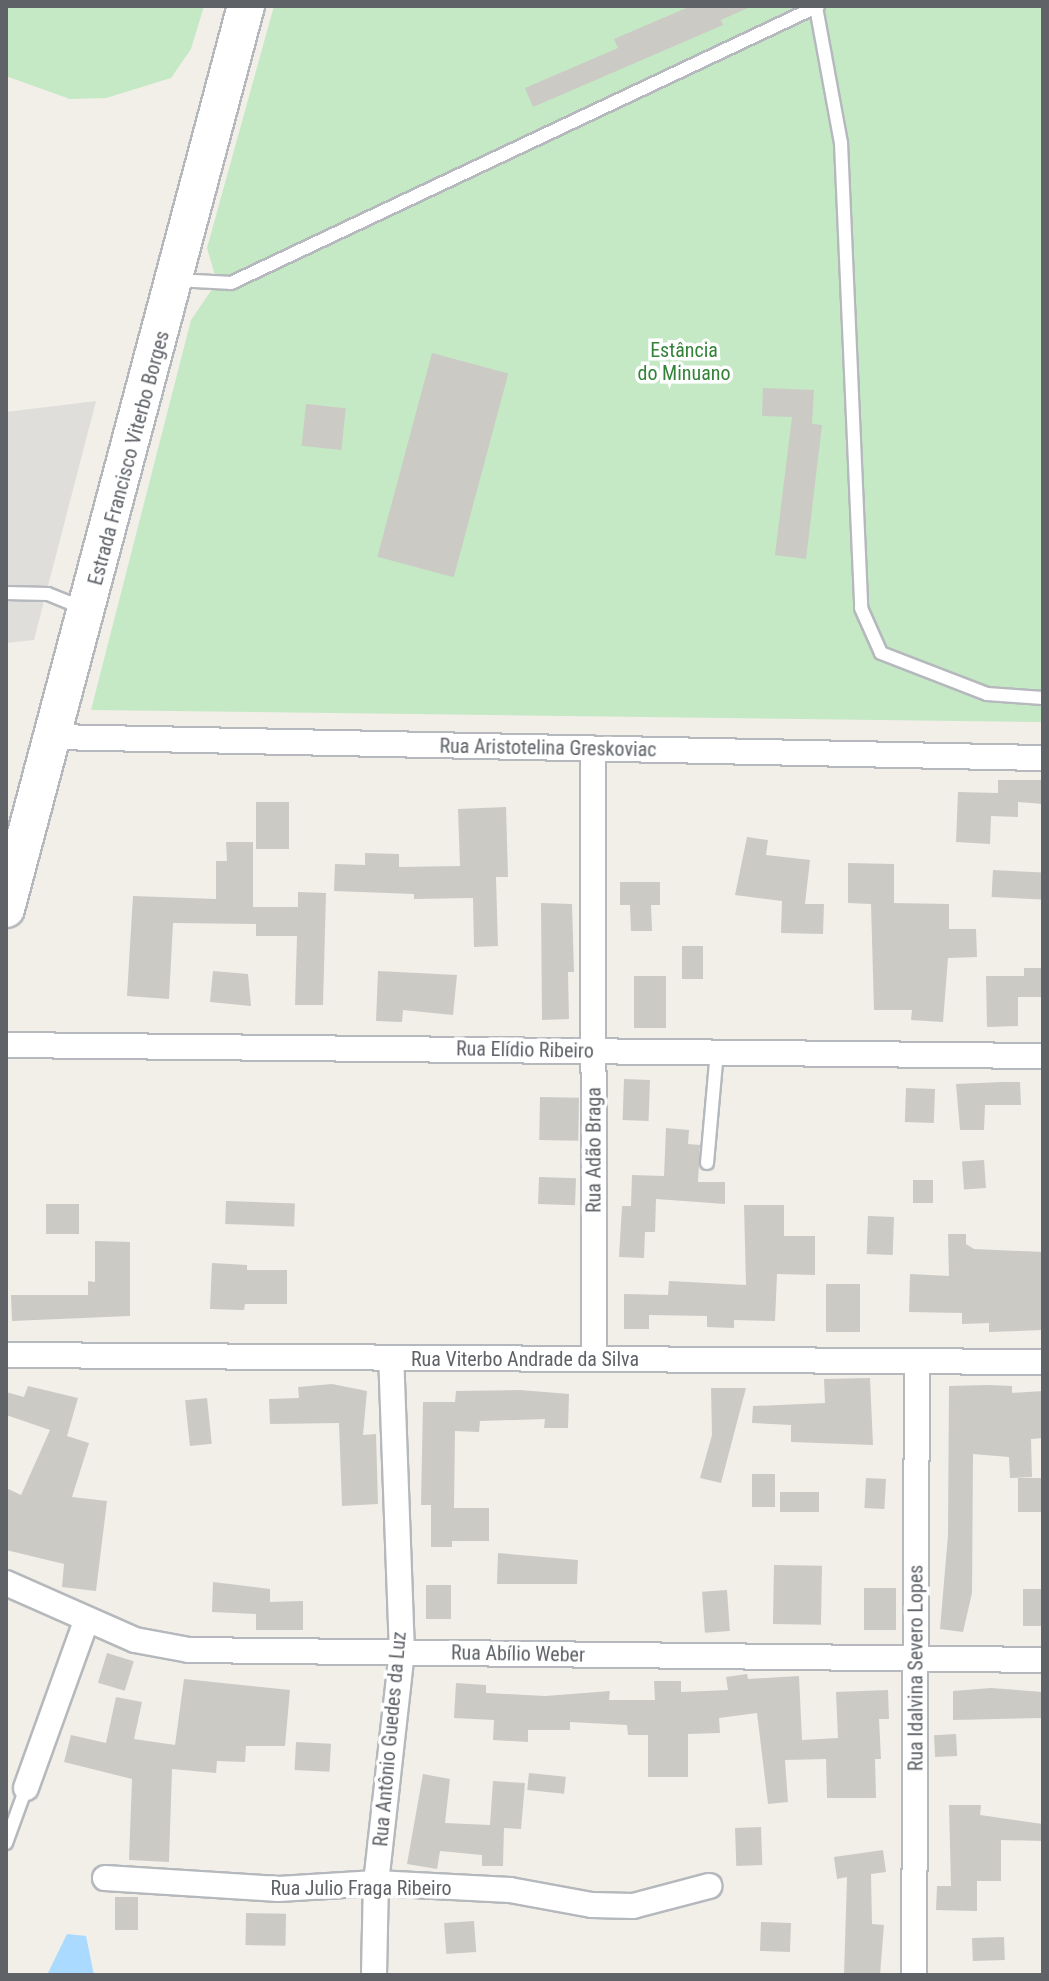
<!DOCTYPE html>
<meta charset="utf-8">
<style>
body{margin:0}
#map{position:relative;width:1049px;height:1981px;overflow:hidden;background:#f1efe8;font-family:"Roboto Condensed",sans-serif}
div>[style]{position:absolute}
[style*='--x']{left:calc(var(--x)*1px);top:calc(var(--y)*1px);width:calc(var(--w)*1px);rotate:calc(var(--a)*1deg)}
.industrial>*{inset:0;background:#e0deda}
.green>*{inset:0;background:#c5e8c5}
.water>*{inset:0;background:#aadaff}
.building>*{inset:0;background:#cccac5;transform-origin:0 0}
.roads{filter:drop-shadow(2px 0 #b5b8bc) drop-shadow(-2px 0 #b5b8bc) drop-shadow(0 2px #b5b8bc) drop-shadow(0 -2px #b5b8bc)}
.lane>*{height:12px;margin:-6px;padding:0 6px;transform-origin:6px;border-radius:6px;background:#fff}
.street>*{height:24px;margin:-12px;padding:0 12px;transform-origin:12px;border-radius:12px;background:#fff}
.secondary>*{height:36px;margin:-18px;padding:0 18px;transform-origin:18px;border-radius:18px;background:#fff}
span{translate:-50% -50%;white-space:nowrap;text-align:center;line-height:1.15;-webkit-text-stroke:7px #fff;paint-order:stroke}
.park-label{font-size:20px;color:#348238}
.street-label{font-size:20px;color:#5f6368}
.frame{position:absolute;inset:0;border:8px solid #5f6368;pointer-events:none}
</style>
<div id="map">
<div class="industrial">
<i style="clip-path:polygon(96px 401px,34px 640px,6px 643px,6px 412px)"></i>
</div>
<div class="green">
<i style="clip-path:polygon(6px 6px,204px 6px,191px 49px,171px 78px,106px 98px,70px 99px,6px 76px)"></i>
<i style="clip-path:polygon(274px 6px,1043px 6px,1043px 722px,91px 710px,191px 320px,217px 282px,207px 248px)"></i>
</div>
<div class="water">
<i style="clip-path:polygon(67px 1934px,86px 1936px,94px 1975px,47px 1975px)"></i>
</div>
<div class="building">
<i style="clip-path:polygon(691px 6px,752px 6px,721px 20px,723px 25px,533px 107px,525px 88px,618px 48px,614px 39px)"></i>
<i style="left:432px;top:353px;width:79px;height:211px;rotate:15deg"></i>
<i style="clip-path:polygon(763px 388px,814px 390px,812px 424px,822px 425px,806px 559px,775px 555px,792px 417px,762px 416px)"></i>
<i style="left:306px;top:404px;width:40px;height:42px;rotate:6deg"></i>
<i style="clip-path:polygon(998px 780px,1043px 780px,1043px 804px,1018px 802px,1018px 817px,991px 816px,990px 844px,956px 842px,958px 792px,998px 793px)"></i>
<i style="left:289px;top:802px;width:47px;height:33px;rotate:90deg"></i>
<i style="clip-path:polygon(506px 807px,508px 877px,496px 877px,498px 946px,474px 947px,473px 898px,414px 899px,414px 894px,334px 891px,335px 864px,365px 865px,365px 853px,399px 854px,399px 867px,460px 866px,458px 809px)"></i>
<i style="clip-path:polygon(747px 837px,768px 840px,766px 855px,810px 860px,805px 904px,824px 904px,823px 934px,781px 933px,782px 901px,735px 895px)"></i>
<i style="clip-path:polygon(226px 842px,253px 842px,253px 907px,298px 907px,298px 892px,326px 893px,323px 1005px,295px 1005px,297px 936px,256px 936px,256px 924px,173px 923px,169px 999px,127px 996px,133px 896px,216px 899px,216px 861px,227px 861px)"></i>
<i style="clip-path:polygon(848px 863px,894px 864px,894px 903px,949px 904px,949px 929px,976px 929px,977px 957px,948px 958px,943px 1022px,911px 1020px,912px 1010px,874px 1010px,871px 904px,848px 903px)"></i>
<i style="left:993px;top:870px;width:50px;height:27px;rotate:3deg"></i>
<i style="clip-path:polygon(620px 882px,660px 882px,660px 905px,651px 905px,652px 931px,631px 931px,630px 905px,620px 905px)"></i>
<i style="clip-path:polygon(541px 903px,572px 904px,574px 972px,568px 972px,569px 1019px,542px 1020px)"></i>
<i style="left:682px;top:946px;width:21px;height:33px"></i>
<i style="clip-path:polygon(1024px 968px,1043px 968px,1043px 997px,1018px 997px,1018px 1026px,987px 1027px,986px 976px,1024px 976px)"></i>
<i style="clip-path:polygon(213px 971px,248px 974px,251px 1006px,210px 1002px)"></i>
<i style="clip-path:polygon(378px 971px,457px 975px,453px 1015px,403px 1010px,402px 1022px,376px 1021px)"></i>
<i style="left:634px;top:976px;width:32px;height:52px"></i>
<i style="left:624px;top:1079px;width:26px;height:41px;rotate:2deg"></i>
<i style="clip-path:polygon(1002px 1082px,1020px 1082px,1021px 1105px,985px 1105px,984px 1130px,960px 1130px,956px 1084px)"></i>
<i style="left:906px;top:1088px;width:29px;height:34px;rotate:2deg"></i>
<i style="left:540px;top:1097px;width:39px;height:43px;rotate:1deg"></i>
<i style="clip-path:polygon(666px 1128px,689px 1130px,688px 1144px,700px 1145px,698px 1182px,725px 1182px,725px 1204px,656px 1199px,655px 1232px,645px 1232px,644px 1258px,619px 1257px,622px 1206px,631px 1206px,632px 1175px,664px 1176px)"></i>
<i style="left:984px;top:1160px;width:28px;height:22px;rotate:86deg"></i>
<i style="left:539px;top:1177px;width:37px;height:27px;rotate:2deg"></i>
<i style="left:913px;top:1180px;width:20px;height:23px"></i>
<i style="left:226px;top:1201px;width:69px;height:23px;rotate:2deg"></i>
<i style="left:46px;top:1204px;width:33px;height:30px"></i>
<i style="clip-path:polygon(744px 1205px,784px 1205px,784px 1236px,815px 1236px,815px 1275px,777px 1274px,775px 1321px,734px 1320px,734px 1328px,707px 1327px,707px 1316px,649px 1315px,649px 1329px,624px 1329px,624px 1294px,668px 1295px,669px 1281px,746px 1285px)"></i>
<i style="left:868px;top:1216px;width:26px;height:38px;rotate:2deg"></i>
<i style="clip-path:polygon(948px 1234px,966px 1234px,966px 1244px,974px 1249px,1043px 1252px,1043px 1330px,989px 1332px,989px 1323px,962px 1324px,962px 1313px,909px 1312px,910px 1274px,949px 1276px)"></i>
<i style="clip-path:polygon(95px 1241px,130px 1242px,130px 1316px,12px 1321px,11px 1295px,88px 1295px,88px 1281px,95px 1282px)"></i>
<i style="clip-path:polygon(212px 1263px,247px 1265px,247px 1270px,287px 1270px,287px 1304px,245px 1304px,244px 1310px,210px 1309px)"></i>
<i style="left:826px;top:1284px;width:34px;height:48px"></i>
<i style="clip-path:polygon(870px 1378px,873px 1445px,791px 1442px,791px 1425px,752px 1423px,753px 1406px,825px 1403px,824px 1379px)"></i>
<i style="clip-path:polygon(332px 1384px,367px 1391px,363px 1435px,376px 1434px,378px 1504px,342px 1506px,339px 1423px,270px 1424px,269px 1399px,299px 1398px,298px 1387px)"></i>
<i style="clip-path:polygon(989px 1385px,1012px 1386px,1012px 1393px,1043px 1391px,1043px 1438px,1031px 1439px,1032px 1477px,1010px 1478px,1009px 1457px,973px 1454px,972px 1593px,963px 1632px,940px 1629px,948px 1535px,949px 1386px)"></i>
<i style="clip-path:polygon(28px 1386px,78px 1398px,67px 1436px,89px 1443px,72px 1497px,107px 1501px,96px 1591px,62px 1587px,64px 1564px,6px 1550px,6px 1488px,21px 1495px,50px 1430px,6px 1415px,6px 1392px,24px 1397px)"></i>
<i style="clip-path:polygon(711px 1388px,746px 1388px,721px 1483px,700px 1478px,712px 1435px)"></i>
<i style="clip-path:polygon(520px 1390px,569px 1394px,568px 1428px,544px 1428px,545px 1419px,480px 1421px,479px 1432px,455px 1431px,454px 1508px,489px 1508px,489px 1541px,452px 1541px,452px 1547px,431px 1547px,431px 1505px,421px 1505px,423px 1402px,455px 1402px,456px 1391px)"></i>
<i style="left:207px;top:1398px;width:46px;height:22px;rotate:84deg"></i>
<i style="left:752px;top:1474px;width:23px;height:33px"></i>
<i style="left:866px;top:1478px;width:20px;height:30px;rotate:3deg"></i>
<i style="left:1043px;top:1478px;width:34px;height:25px;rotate:90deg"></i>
<i style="left:780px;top:1492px;width:39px;height:20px"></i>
<i style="clip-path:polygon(498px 1553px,578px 1560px,577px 1584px,497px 1584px)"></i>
<i style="left:774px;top:1565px;width:48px;height:59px;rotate:1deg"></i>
<i style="clip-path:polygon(213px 1582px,270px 1589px,270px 1602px,303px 1601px,303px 1630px,256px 1630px,256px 1614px,212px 1612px)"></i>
<i style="left:426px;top:1585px;width:25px;height:34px"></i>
<i style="left:864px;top:1588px;width:32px;height:42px"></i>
<i style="left:1043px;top:1589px;width:37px;height:20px;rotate:90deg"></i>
<i style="left:727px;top:1590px;width:41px;height:25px;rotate:86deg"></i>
<i style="left:107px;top:1653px;width:28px;height:31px;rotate:17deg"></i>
<i style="clip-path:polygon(747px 1674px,748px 1679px,799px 1676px,802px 1740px,838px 1738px,836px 1692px,888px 1690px,889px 1719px,879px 1719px,881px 1759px,875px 1759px,876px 1798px,827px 1798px,826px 1759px,785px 1760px,788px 1802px,768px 1804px,757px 1713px,719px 1718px,720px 1733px,688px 1734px,688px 1777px,648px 1777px,648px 1735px,628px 1735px,627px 1725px,570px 1722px,570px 1730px,528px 1730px,528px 1742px,493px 1740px,494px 1720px,454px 1718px,456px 1683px,486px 1685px,486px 1693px,545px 1696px,610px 1691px,609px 1700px,655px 1700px,654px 1681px,681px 1681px,681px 1692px,728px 1690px,726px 1677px)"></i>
<i style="clip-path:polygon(184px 1679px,290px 1690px,285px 1746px,246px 1746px,245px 1762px,217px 1761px,216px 1773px,172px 1769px,169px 1862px,129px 1860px,132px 1779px,64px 1762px,71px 1735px,106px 1743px,116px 1697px,142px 1702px,134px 1739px,175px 1745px)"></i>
<i style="clip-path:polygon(991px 1688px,1043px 1692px,1043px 1718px,953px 1720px,953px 1691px)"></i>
<i style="left:956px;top:1734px;width:22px;height:22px;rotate:87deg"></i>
<i style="left:296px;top:1742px;width:35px;height:28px;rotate:3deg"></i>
<i style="left:529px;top:1773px;width:37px;height:17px;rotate:6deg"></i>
<i style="clip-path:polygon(423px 1774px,450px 1779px,445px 1823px,490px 1825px,493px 1781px,525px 1783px,521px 1829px,504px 1828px,503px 1866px,482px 1866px,482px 1855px,440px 1851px,437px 1869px,407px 1864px)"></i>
<i style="clip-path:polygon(949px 1805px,981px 1805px,980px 1815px,1043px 1824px,1043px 1841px,1001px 1840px,1001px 1881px,977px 1881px,977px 1911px,936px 1910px,937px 1886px,951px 1886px)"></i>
<i style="left:761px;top:1827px;width:38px;height:26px;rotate:88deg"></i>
<i style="clip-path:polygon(883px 1850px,886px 1872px,871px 1874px,872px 1924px,884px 1925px,880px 1975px,844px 1975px,847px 1877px,837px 1879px,834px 1857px)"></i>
<i style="left:115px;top:1897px;width:23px;height:33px"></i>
<i style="left:246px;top:1913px;width:40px;height:32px;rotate:1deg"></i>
<i style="left:474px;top:1921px;width:31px;height:30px;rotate:86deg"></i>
<i style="left:761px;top:1922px;width:30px;height:29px;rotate:2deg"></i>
<i style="left:1004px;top:1937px;width:23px;height:32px;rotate:88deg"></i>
</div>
<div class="roads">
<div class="lane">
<i style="--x:816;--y:7;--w:138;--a:79.6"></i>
<i style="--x:841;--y:143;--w:465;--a:87.5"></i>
<i style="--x:861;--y:608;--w:49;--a:66"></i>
<i style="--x:881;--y:653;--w:114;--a:21.1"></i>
<i style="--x:987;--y:694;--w:56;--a:4.1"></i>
<i style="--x:177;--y:280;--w:54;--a:3.2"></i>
<i style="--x:231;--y:283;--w:649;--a:-25.26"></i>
<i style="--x:6;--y:593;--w:42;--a:1.4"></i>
<i style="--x:48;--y:594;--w:35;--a:22"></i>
<i style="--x:707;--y:1163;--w:111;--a:-84.9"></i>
<i style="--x:6;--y:1843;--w:59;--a:-70"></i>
</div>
<div class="street">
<i style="--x:54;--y:737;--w:989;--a:1.22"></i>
<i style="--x:593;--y:749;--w:610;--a:89.91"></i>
<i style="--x:6;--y:1045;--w:1037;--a:0.61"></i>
<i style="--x:6;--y:1355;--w:1037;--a:0.39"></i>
<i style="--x:6;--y:1583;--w:141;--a:23.8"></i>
<i style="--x:135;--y:1640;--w:55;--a:10.5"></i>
<i style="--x:189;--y:1650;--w:854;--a:0.67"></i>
<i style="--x:26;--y:1788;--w:177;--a:-70.2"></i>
<i style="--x:105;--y:1878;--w:174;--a:3.6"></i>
<i style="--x:279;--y:1889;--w:97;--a:-3.5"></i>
<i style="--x:376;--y:1883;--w:134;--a:3"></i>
<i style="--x:510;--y:1890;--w:83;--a:10.4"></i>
<i style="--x:592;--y:1905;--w:41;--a:1.4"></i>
<i style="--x:633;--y:1906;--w:79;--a:-14.7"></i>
<i style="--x:374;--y:1975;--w:92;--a:-88.8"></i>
<i style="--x:376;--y:1883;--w:231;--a:-83.6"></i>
<i style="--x:402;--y:1653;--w:295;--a:-92.1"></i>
<i style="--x:914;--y:1975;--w:614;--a:-89.72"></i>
</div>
<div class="secondary">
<i style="--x:6;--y:909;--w:934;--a:-75.12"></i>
</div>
</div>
<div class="park-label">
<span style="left:684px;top:362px">Estância<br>do Minuano</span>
</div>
<div class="street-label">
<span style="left:129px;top:458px;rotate:-75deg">Estrada Francisco Viterbo Borges</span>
<span style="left:548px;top:748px;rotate:1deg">Rua Aristotelina Greskoviac</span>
<span style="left:525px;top:1050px;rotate:1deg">Rua Elídio Ribeiro</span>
<span style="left:594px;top:1150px;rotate:-90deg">Rua Adão Braga</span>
<span style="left:525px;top:1359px">Rua Viterbo Andrade da Silva</span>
<span style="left:518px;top:1654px;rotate:1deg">Rua Abílio Weber</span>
<span style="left:916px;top:1668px;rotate:-90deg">Rua Idalvina Severo Lopes</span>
<span style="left:390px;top:1739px;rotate:-85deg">Rua Antônio Guedes da Luz</span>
<span style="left:361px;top:1888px">Rua Julio Fraga Ribeiro</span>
</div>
<div class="frame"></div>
</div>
